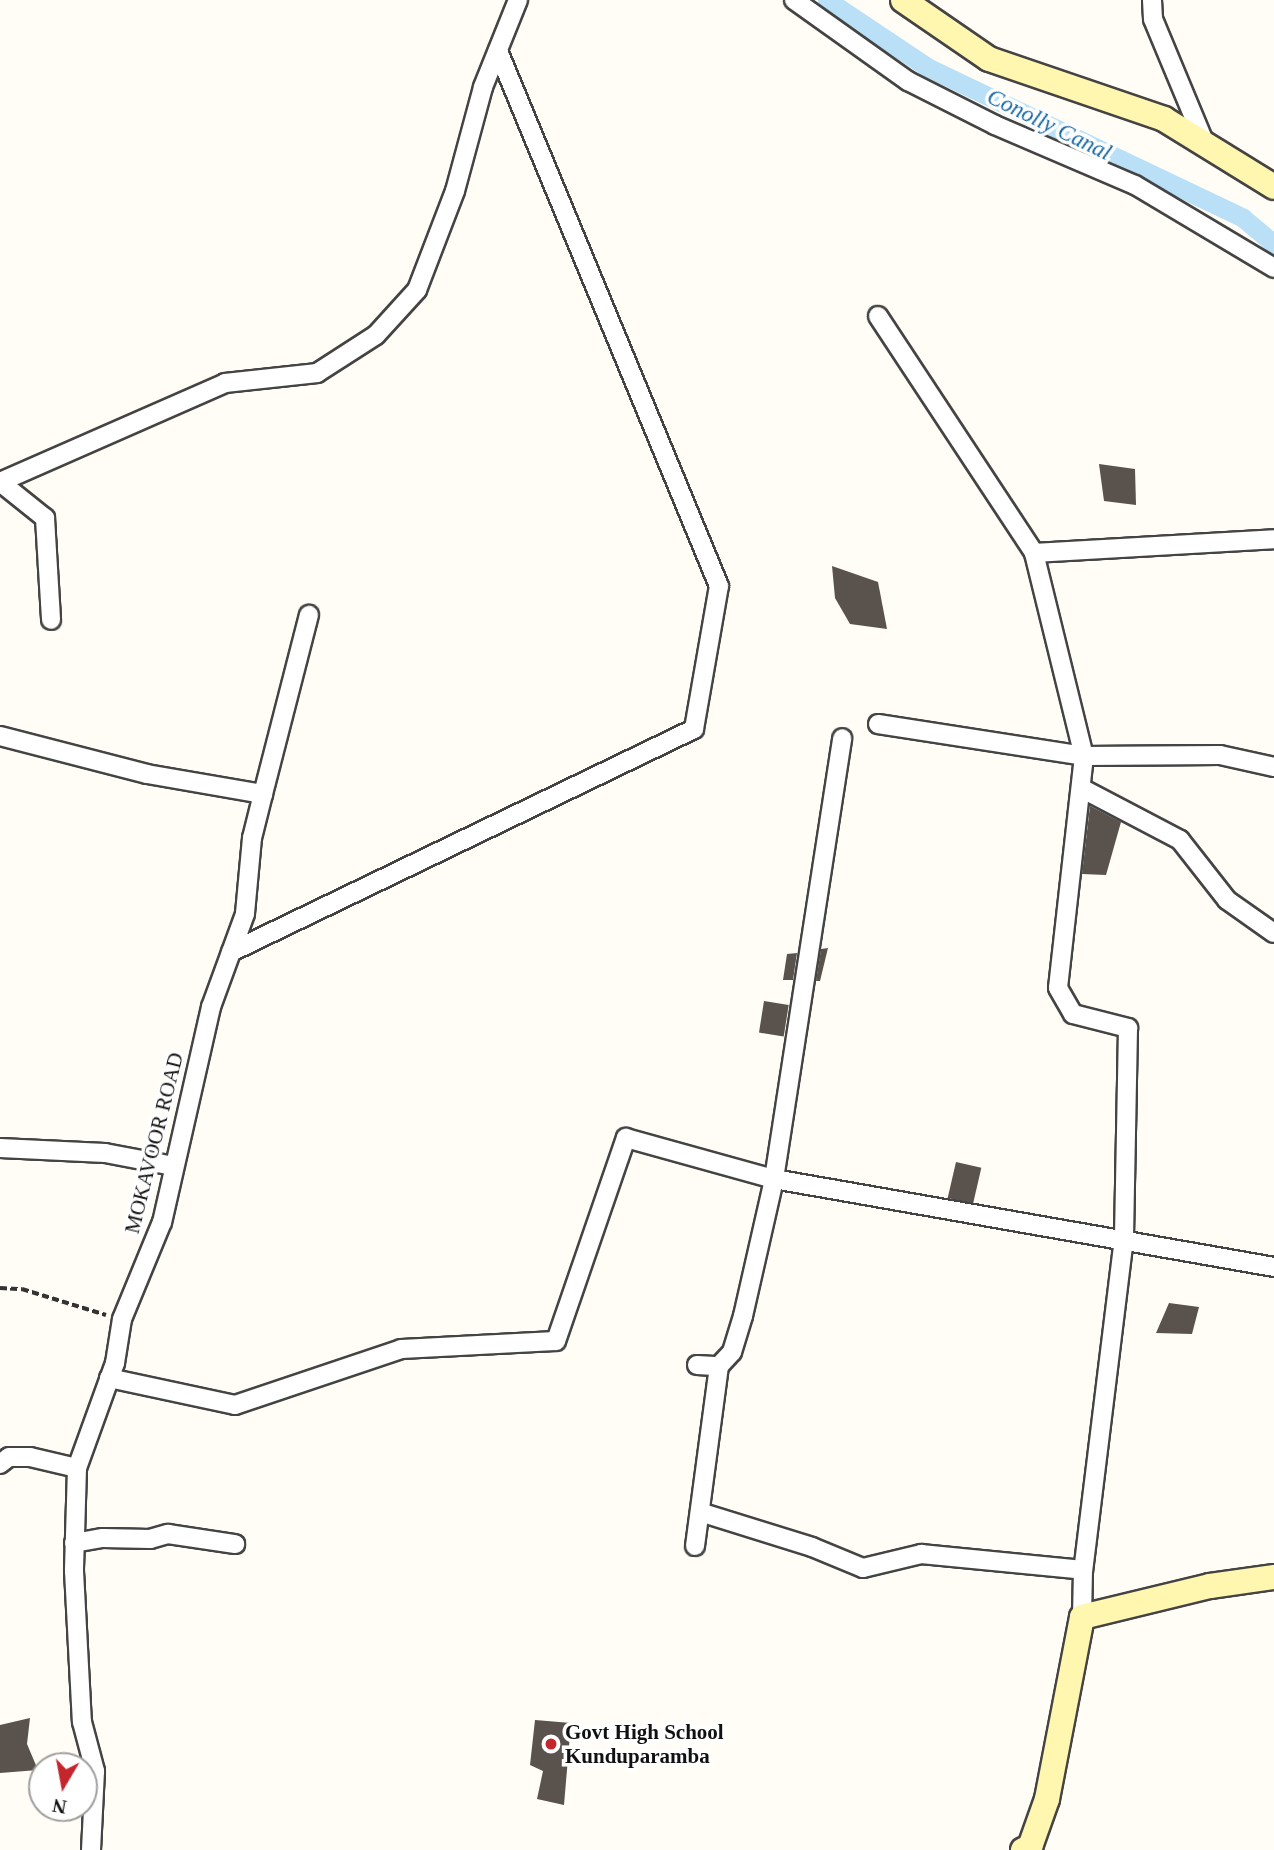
<!DOCTYPE html>
<style>
body{margin:0}
#map{position:relative;width:1274px;height:1850px;overflow:hidden;background:#fffdf5;font-family:"Times New Roman",serif}
div>[style]{position:absolute}
[style*='--x']{left:calc(var(--x)*1px);top:calc(var(--y)*1px);width:calc(var(--w)*1px);rotate:calc(var(--a)*1deg)}
.canal>*{height:19px;margin:-9.5px;padding:0 9.5px;transform-origin:9.5px;border-radius:9.5px;background:#b9e0f7}
.building>*{inset:0;background:#5a524d;transform-origin:0 0}
.path>*{height:3.5px;margin-top:-1.75px;transform-origin:0;background:repeating-linear-gradient(90deg,#333 0 7px,transparent 0 10.5px)}
.roads{filter:drop-shadow(2px 0 #444) drop-shadow(-2px 0 #444) drop-shadow(0 2px #444) drop-shadow(0 -2px #444)}
.minor>*{height:18px;margin:-9px;padding:0 9px;transform-origin:9px;border-radius:9px;background:#fff}
.secondary>*{height:24px;margin:-12px;padding:0 12px;transform-origin:12px;border-radius:12px;background:#fff6b0}
.dots>*{width:19px;height:19px;translate:-50% -50%;box-sizing:border-box;border:4px solid #fff;border-radius:50%}
span{translate:-50% -50%;white-space:nowrap;text-align:center;line-height:1.15;-webkit-text-stroke:7px #fff;paint-order:stroke}
.street-label{font-size:21px;color:#111}
.poi-label{font-size:21px;color:#111;font-weight:700}
.left{translate:0 -50%;text-align:left}
.water-label{font-size:23px;color:#1768a6;font-style:italic}
.north{position:absolute;left:28px;top:1752px;width:70px;height:70px;box-sizing:border-box;background:#fff;border:2px solid #a0a0a0;border-radius:50%;rotate:190deg;font-size:19px;font-weight:700;line-height:28px;text-align:center;color:#111}
.north::after{content:'';display:block;margin:auto;width:24px;height:32px;background:#c4262e;clip-path:polygon(50% 0,100% 100%,50% 72%,0 100%)}
</style>
<div id="map">
<div class="canal">
<i style="--x:827;--y:0;--w:120;--a:33.8"></i>
<i style="--x:927;--y:67;--w:350;--a:25.5"></i>
<i style="--x:1243;--y:218;--w:40;--a:40"></i>
</div>
<div class="building">
<i style="clip-path:polygon(1099px 464px,1135px 469px,1136px 505px,1104px 501px)"></i>
<i style="clip-path:polygon(832px 566px,878px 582px,887px 629px,850px 624px,835px 598px)"></i>
<i style="clip-path:polygon(1090px 806px,1121px 822px,1106px 875px,1082px 874px)"></i>
<i style="clip-path:polygon(828px 948px,820px 981px,816px 981px,821px 949px)"></i>
<i style="clip-path:polygon(797px 953px,793px 980px,783px 980px,787px 954px)"></i>
<i style="left:764px;top:1001px;width:25px;height:32px;rotate:9deg"></i>
<i style="left:956px;top:1162px;width:26px;height:37px;rotate:13deg"></i>
<i style="clip-path:polygon(1169px 1303px,1199px 1307px,1192px 1334px,1156px 1333px)"></i>
<i style="clip-path:polygon(30px 1718px,27px 1744px,38px 1770px,0 1773px,0 1725px)"></i>
<i style="clip-path:polygon(535px 1720px,571px 1723px,564px 1805px,537px 1799px,543px 1771px,530px 1765px)"></i>
</div>
<div class="path">
<i style="--x:0;--y:1288;--w:22;--a:3"></i>
<i style="--x:22;--y:1289;--w:88;--a:17.2"></i>
</div>
<div class="roads">
<div class="minor">
<i style="--x:794;--y:0;--w:140;--a:35.4"></i>
<i style="--x:908;--y:81;--w:97;--a:26.8"></i>
<i style="--x:995;--y:125;--w:152;--a:23.2"></i>
<i style="--x:1135;--y:185;--w:162;--a:30.8"></i>
<i style="--x:1152;--y:0;--w:19;--a:87"></i>
<i style="--x:1153;--y:19;--w:135;--a:67.4"></i>
<i style="--x:878;--y:316;--w:284;--a:56.6"></i>
<i style="--x:1034;--y:553;--w:240;--a:-3.3"></i>
<i style="--x:0;--y:482;--w:246;--a:-23.7"></i>
<i style="--x:225;--y:383;--w:93;--a:-6.2"></i>
<i style="--x:317;--y:373;--w:70;--a:-32.8"></i>
<i style="--x:376;--y:335;--w:61;--a:-47.7"></i>
<i style="--x:417;--y:290;--w:106;--a:-69"></i>
<i style="--x:455;--y:191;--w:108;--a:-74.9"></i>
<i style="--x:483;--y:87;--w:94;--a:-68.1"></i>
<i style="--x:0;--y:482;--w:58;--a:38.7"></i>
<i style="--x:45;--y:518;--w:102;--a:86.6"></i>
<i style="--x:1034;--y:553;--w:209;--a:76.2"></i>
<i style="--x:1084;--y:756;--w:233;--a:96.4"></i>
<i style="--x:1058;--y:988;--w:30;--a:60"></i>
<i style="--x:1073;--y:1014;--w:57;--a:14.3"></i>
<i style="--x:1128;--y:1028;--w:210;--a:91.1"></i>
<i style="--x:1124;--y:1238;--w:335;--a:97"></i>
<i style="--x:1083;--y:1570;--w:47;--a:91.2"></i>
<i style="--x:878;--y:724;--w:208;--a:8.8"></i>
<i style="--x:1084;--y:756;--w:136;--a:-0.4"></i>
<i style="--x:1220;--y:755;--w:55;--a:12.5"></i>
<i style="--x:0;--y:736;--w:152;--a:14.5"></i>
<i style="--x:147;--y:774;--w:118;--a:9.8"></i>
<i style="--x:263;--y:794;--w:45;--a:104"></i>
<i style="--x:252;--y:838;--w:76;--a:95.3"></i>
<i style="--x:245;--y:914;--w:99;--a:110.1"></i>
<i style="--x:211;--y:1007;--w:221;--a:102.8"></i>
<i style="--x:162;--y:1222;--w:105;--a:112.4"></i>
<i style="--x:122;--y:1319;--w:45;--a:99"></i>
<i style="--x:115;--y:1363;--w:112;--a:109.9"></i>
<i style="--x:77;--y:1468;--w:103;--a:91.7"></i>
<i style="--x:74;--y:1571;--w:151;--a:87"></i>
<i style="--x:82;--y:1722;--w:51;--a:75.1"></i>
<i style="--x:95;--y:1771;--w:79;--a:92.9"></i>
<i style="--x:1081;--y:788;--w:112;--a:27.7"></i>
<i style="--x:1180;--y:840;--w:76;--a:51.9"></i>
<i style="--x:1227;--y:900;--w:57;--a:35.1"></i>
<i style="--x:263;--y:794;--w:185;--a:-75.6"></i>
<i style="--x:231;--y:952;--w:514;--a:-25.72"></i>
<i style="--x:694;--y:729;--w:145;--a:-80.1"></i>
<i style="--x:719;--y:586;--w:579;--a:-112.44"></i>
<i style="--x:0;--y:1148;--w:105;--a:2.7"></i>
<i style="--x:105;--y:1153;--w:69;--a:10.8"></i>
<i style="--x:697;--y:1365;--w:22;--a:3"></i>
<i style="--x:719;--y:1366;--w:19;--a:-47"></i>
<i style="--x:732;--y:1352;--w:38;--a:-73"></i>
<i style="--x:743;--y:1316;--w:140;--a:-77.2"></i>
<i style="--x:774;--y:1179;--w:446;--a:-81.2"></i>
<i style="--x:109;--y:1378;--w:129;--a:12.1"></i>
<i style="--x:235;--y:1405;--w:175;--a:-18.6"></i>
<i style="--x:401;--y:1349;--w:155;--a:-3"></i>
<i style="--x:556;--y:1341;--w:215;--a:-71"></i>
<i style="--x:626;--y:1138;--w:154;--a:15.5"></i>
<i style="--x:774;--y:1179;--w:508;--a:9.98"></i>
<i style="--x:0;--y:1464;--w:11;--a:-38"></i>
<i style="--x:9;--y:1457;--w:21;--a:0"></i>
<i style="--x:30;--y:1457;--w:48;--a:13.2"></i>
<i style="--x:703;--y:1513;--w:114;--a:17.3"></i>
<i style="--x:812;--y:1547;--w:55;--a:22.4"></i>
<i style="--x:863;--y:1568;--w:60;--a:-13.6"></i>
<i style="--x:921;--y:1554;--w:163;--a:5.6"></i>
<i style="--x:74;--y:1543;--w:29;--a:-10"></i>
<i style="--x:103;--y:1538;--w:47;--a:1.2"></i>
<i style="--x:150;--y:1539;--w:19;--a:-16"></i>
<i style="--x:168;--y:1534;--w:68;--a:8.5"></i>
<i style="--x:695;--y:1546;--w:182;--a:-82.4"></i>
</div>
<div class="secondary">
<i style="--x:903;--y:0;--w:104;--a:34.5"></i>
<i style="--x:989;--y:59;--w:185;--a:18.9"></i>
<i style="--x:1164;--y:119;--w:129;--a:31.7"></i>
<i style="--x:1023;--y:1850;--w:8;--a:-23"></i>
<i style="--x:1030;--y:1847;--w:51;--a:-70.5"></i>
<i style="--x:1047;--y:1799;--w:185;--a:-79.1"></i>
<i style="--x:1082;--y:1617;--w:132;--a:-13.6"></i>
<i style="--x:1210;--y:1586;--w:65;--a:-8"></i>
</div>
</div>
<div class="dots">
<i style="left:551px;top:1744px;background:#c4262e"></i>
</div>
<div class="street-label">
<span style="left:154px;top:1143px;rotate:-76deg">MOKAVOOR ROAD</span>
</div>
<div class="poi-label">
<span class="left" style="left:565px;top:1744px">Govt High School<br>Kunduparamba</span>
</div>
<div class="water-label">
<span style="left:1049px;top:125px;rotate:26deg">Conolly Canal</span>
</div>
<div class="north">N</div>
</div>
